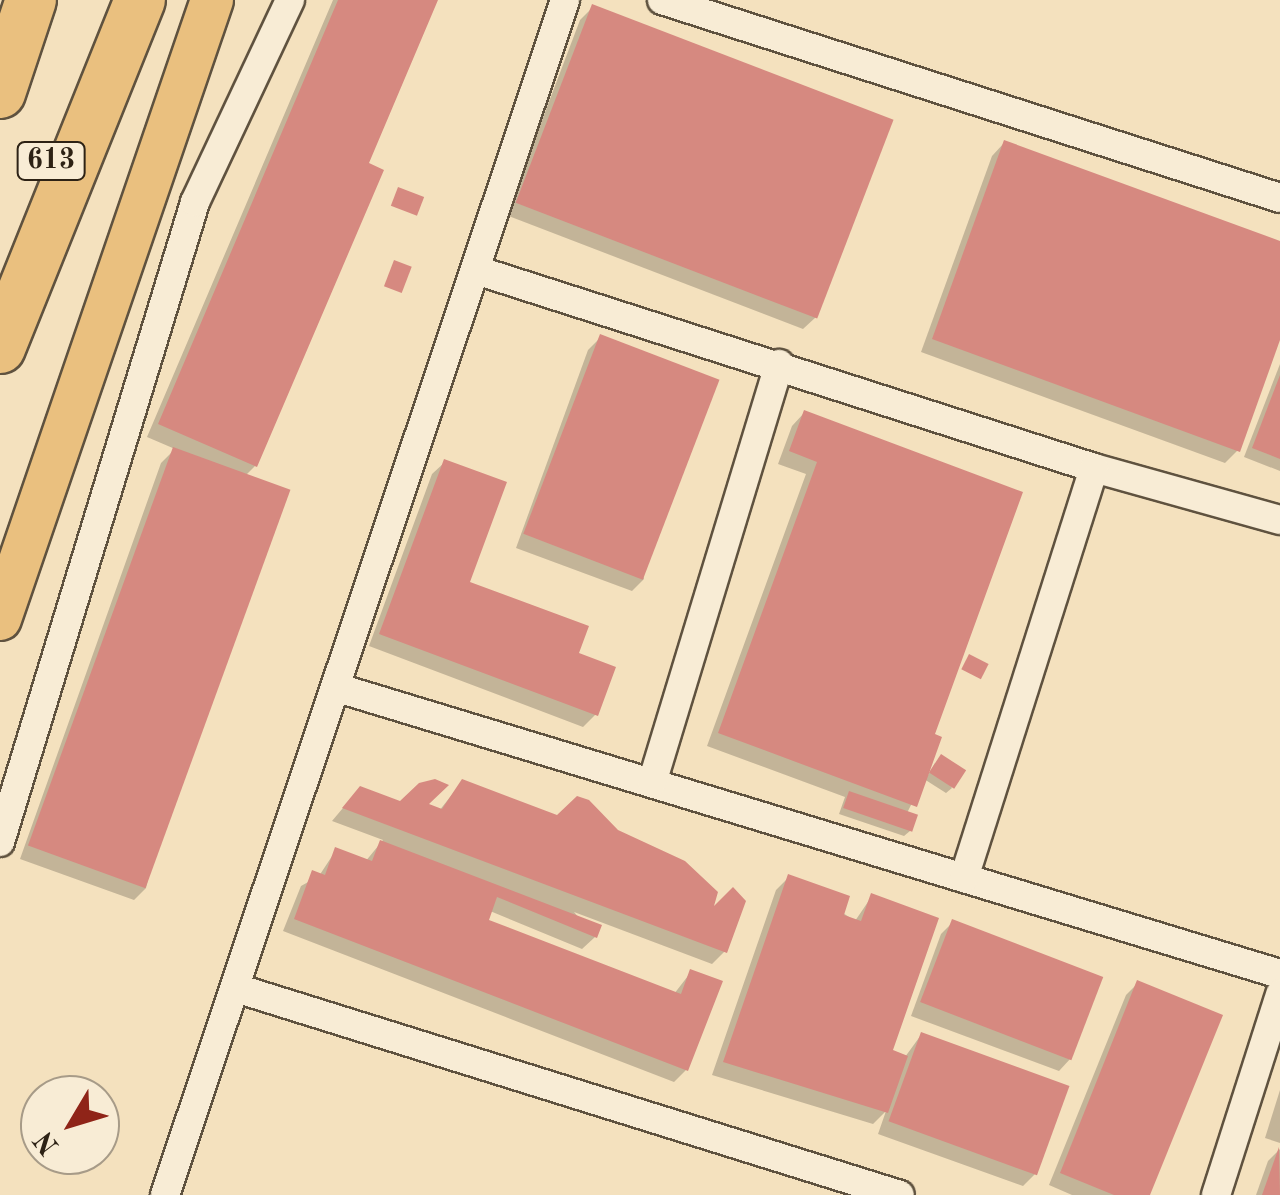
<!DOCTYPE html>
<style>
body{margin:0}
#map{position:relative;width:1280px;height:1195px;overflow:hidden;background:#f4e1be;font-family:"Old Standard TT",serif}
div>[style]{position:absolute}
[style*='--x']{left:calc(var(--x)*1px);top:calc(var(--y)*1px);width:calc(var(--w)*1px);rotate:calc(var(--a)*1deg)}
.shadow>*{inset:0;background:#0003}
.building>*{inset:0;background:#d68980;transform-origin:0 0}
.roads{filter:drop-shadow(2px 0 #5f523f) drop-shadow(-2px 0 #5f523f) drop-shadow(0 2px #5f523f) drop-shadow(0 -2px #5f523f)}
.street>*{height:28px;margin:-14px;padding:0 14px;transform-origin:14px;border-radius:14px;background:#f8ecd5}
.primary>*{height:42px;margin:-21px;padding:0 21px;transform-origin:21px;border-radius:21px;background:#eac07f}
.highway>*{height:50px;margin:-25px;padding:0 25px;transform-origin:25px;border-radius:25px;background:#eac07f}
span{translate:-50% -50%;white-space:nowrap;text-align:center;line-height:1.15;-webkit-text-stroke:8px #f8ecd5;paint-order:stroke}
.shield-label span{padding:2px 8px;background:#f8ecd5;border:2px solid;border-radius:8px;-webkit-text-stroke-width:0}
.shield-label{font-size:28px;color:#2d2215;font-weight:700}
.north{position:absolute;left:20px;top:1075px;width:100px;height:100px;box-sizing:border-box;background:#f8ecd5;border:2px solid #a79b88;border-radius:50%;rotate:232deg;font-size:28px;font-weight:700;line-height:40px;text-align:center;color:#2d2215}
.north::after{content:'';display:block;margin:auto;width:35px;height:45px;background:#8f2418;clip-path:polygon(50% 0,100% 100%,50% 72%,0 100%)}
</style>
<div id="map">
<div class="shadow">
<i style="clip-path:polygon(333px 0,435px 0,365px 165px,255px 466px,245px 476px,146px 888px,134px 900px,20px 859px,161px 463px,175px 449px,147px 437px)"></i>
<i style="clip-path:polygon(593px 7px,816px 317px,803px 329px,506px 215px,580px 20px)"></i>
<i style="clip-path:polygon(1004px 143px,1280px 244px,1280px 332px,1238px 450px,1225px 463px,921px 352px,992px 156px)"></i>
<i style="clip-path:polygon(601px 337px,644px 579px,632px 591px,516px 548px,588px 350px)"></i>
<i style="clip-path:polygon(1280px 364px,1280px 471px,1244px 457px)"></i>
<i style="clip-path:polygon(804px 413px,931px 735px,928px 775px,935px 763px,952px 788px,946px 793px,924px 779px,907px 813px,910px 831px,904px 836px,839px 814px,845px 797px,707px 746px,806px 474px,778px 464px,792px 426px)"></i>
<i style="clip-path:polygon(445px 462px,467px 583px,576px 654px,596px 714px,583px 727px,369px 646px,432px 474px)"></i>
<i style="clip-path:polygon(462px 782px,708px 915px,725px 951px,712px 964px,574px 912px,595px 937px,582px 949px,490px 911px,486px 921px,674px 994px,691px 972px,686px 1070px,674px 1082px,283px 931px,301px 886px,319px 876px,336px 850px,365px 862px,383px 840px,332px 821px,348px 802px,439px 811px)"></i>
<i style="clip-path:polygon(789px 877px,855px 921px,872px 896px,890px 1052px,905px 1057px,921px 1035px,1036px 1173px,1023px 1186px,878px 1134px,886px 1111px,873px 1124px,712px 1075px,776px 890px)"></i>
<i style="clip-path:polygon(953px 922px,1071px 1058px,1059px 1071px,911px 1016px,941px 934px)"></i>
<i style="clip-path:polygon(1138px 983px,1147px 1195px,1072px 1195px,1049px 1185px,1126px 995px)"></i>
<i style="clip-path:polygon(1280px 1090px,1280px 1143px,1265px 1138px)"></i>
<i style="clip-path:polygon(1280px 1149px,1280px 1195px,1256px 1195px,1268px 1161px)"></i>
</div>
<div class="building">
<i style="clip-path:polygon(338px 0,438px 0,369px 163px,384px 170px,257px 467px,158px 424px)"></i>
<i style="left:592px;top:4px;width:323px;height:213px;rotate:21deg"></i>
<i style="clip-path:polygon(1004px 140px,1280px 241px,1280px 340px,1240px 452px,932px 339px)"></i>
<i style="left:398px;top:187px;width:28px;height:20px;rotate:21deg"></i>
<i style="left:394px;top:260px;width:19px;height:28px;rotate:21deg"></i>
<i style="left:600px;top:334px;width:128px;height:214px;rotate:21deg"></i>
<i style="clip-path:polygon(1280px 375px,1280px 459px,1252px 448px)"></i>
<i style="clip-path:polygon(804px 410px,1023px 492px,935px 734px,942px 737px,917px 807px,718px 733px,817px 462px,789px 451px)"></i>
<i style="left:173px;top:447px;width:125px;height:424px;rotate:20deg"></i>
<i style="clip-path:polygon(444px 459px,507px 482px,470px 582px,589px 626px,579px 653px,616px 667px,598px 716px,379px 634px)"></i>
<i style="left:969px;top:654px;width:22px;height:17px;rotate:27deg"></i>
<i style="left:941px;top:754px;width:30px;height:22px;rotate:33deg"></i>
<i style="clip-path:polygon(435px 779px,449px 785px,429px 804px,442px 809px,462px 779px,557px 815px,577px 796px,589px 800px,618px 830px,685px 861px,718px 892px,714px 906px,733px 887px,746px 901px,727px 953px,342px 808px,360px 786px,400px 801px,419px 783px)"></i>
<i style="left:849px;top:791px;width:73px;height:18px;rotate:19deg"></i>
<i style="clip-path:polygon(380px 840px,602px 925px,597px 938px,497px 897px,489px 920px,681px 994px,690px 969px,723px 981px,688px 1071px,294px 919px,312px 870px,325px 875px,335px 847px,372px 861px)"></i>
<i style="clip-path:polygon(788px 874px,850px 896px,844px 915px,861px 921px,871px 893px,939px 918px,893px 1050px,908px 1056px,888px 1113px,723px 1062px)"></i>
<i style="left:952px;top:919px;width:162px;height:89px;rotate:21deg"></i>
<i style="clip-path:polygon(1137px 980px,1223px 1015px,1150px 1195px,1114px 1195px,1060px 1173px)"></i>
<i style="left:921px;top:1032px;width:158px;height:95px;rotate:20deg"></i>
<i style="clip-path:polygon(1279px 1147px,1280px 1195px,1262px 1195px)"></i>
</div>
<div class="roads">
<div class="street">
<i style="--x:662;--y:0;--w:649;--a:17.76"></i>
<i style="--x:476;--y:270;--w:649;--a:17.76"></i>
<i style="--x:1094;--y:468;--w:193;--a:15.6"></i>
<i style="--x:338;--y:688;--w:984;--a:16.89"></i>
<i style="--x:652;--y:783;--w:438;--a:-73.1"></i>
<i style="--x:0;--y:842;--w:669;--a:-73.05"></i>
<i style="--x:195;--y:202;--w:223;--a:-64.8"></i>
<i style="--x:964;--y:878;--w:430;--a:-72.4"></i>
<i style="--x:239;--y:989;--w:692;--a:17.31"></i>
<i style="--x:165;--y:1195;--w:1260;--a:-71.49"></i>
<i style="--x:1216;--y:1195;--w:211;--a:-72.3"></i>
</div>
<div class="primary">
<i style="--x:0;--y:619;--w:654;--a:-71.09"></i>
</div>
<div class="highway">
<i style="--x:0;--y:93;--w:98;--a:-71.6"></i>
<i style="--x:0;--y:348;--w:375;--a:-68.1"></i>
</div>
</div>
<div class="shield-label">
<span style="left:51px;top:161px">613</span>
</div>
<div class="north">N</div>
</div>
